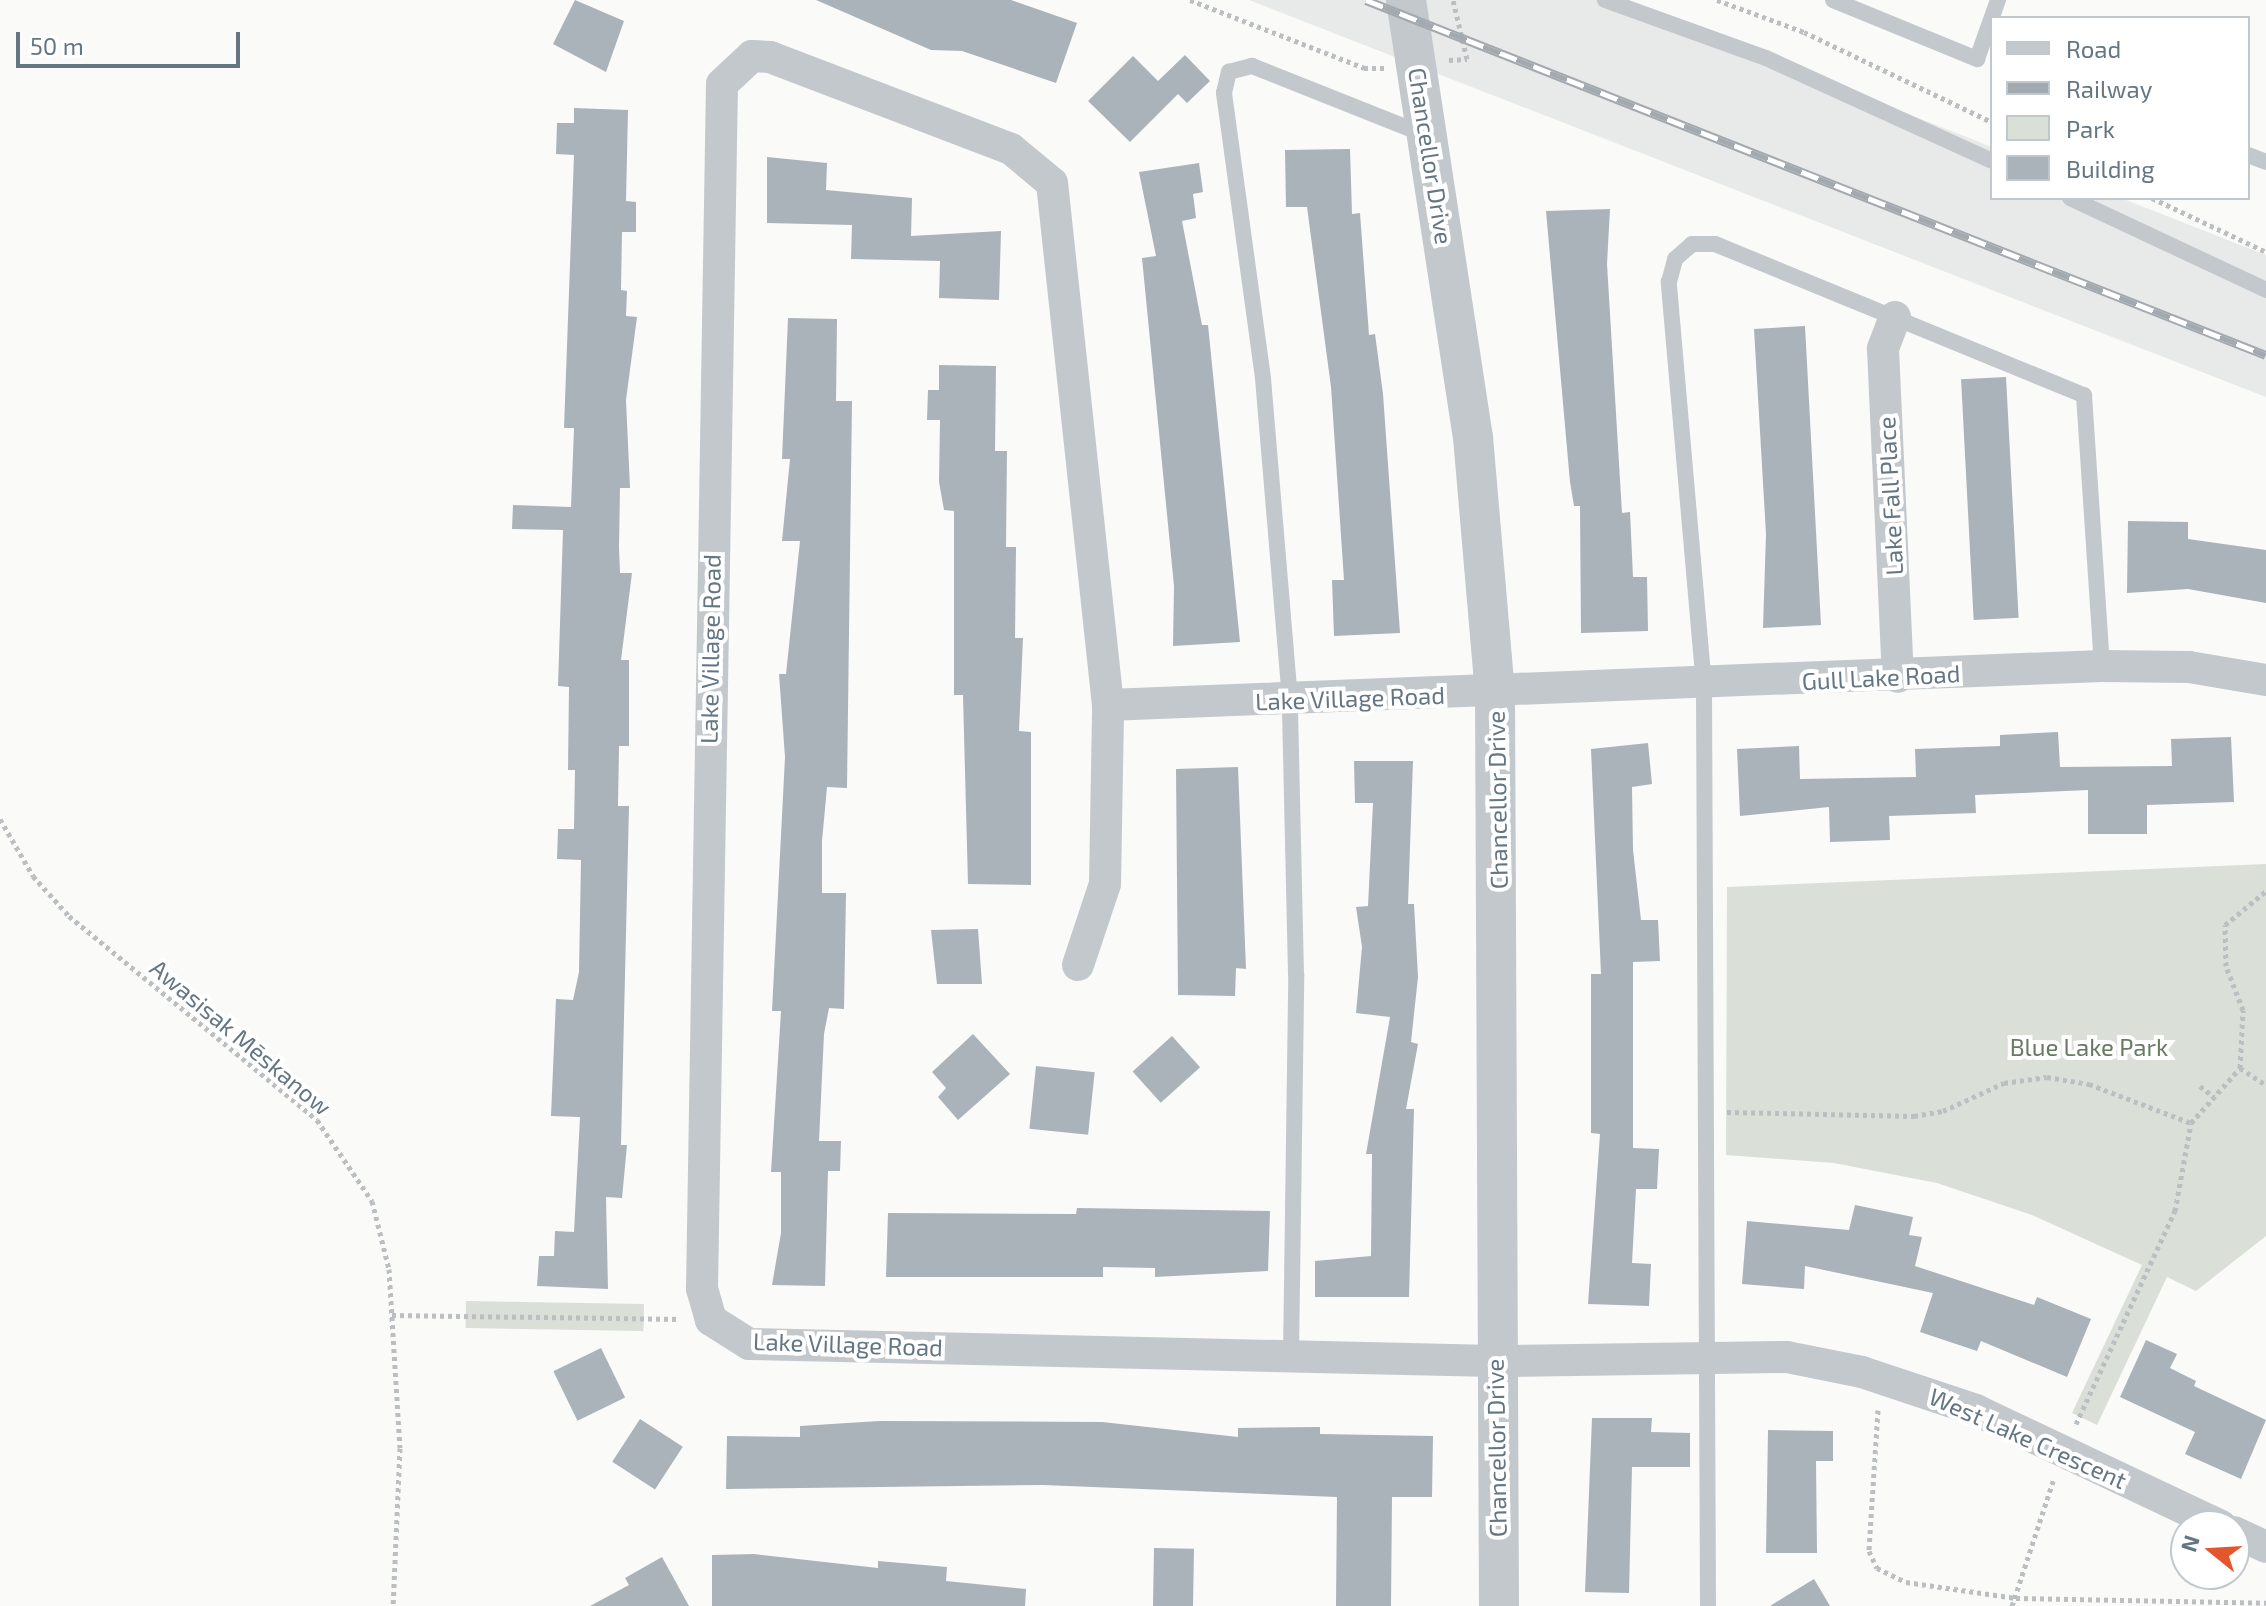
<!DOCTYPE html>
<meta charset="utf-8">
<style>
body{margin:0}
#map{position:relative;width:2266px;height:1606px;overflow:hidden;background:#fafaf8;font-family:"Exo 2",sans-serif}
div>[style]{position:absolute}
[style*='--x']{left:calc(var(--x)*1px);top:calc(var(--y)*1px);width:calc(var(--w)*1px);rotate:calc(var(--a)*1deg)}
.built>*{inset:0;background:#e8e9e9}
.green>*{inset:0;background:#dadfd7;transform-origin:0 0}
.building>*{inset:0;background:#aab3b9;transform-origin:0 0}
.path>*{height:5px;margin-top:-2.5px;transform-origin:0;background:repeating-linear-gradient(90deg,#bbbfc2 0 4px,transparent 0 8px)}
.service>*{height:16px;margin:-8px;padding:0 8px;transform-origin:8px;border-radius:8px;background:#c3c8cc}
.minor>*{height:32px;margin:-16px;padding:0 16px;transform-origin:16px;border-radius:16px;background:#c3c8cc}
.tertiary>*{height:40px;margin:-20px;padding:0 20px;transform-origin:20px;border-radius:20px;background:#c3c8cc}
.rail>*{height:9px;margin-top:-4.5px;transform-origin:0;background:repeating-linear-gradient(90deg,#fff 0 18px,#a2aab0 0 36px);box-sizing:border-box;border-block:2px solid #a2aab0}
span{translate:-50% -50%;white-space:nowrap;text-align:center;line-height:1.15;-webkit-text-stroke:8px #fff;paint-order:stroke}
.street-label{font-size:24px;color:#657683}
.park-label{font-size:24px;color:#687a64}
.legend{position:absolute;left:1990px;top:16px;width:260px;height:184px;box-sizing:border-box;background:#fff;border:2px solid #c1c8cd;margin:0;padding:10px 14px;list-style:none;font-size:24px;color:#657683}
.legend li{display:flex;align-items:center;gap:16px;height:40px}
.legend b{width:40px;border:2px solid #c1c8cd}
.north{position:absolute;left:2170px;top:1510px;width:80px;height:80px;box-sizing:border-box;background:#fff;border:2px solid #c1c8cd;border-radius:50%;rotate:288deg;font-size:22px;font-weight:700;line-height:32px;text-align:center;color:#657683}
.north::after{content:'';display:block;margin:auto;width:28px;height:36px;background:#e4572e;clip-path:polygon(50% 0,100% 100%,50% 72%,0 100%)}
.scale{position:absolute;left:16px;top:32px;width:224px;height:36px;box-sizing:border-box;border:4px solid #657683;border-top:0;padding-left:10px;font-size:24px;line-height:28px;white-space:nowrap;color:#657683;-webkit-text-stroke:6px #fff;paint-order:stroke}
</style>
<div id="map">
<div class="built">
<i style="clip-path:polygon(1249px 0,1619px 0,1992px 147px,1992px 198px,2121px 198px,2266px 255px,2266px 397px)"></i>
</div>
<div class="green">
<i style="clip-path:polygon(2266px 864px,2266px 1236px,2196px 1291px,2167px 1277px,2097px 1425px,2072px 1413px,2142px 1265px,2032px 1215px,1937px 1183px,1834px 1163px,1726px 1155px,1727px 887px)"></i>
<i style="left:466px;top:1301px;width:178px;height:27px;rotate:1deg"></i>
</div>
<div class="building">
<i style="clip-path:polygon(575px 0,624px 21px,606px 72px,553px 44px)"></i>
<i style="clip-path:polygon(816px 0,1011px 0,1077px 23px,1056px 83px,962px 51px,931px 50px)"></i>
<i style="clip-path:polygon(1185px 55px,1210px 81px,1187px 103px,1178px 94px,1130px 142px,1088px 101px,1133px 56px,1158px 81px)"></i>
<i style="clip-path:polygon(574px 108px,628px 110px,626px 201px,636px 202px,636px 232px,622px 232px,621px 290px,627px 291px,626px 316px,637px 317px,626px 400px,630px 488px,620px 488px,619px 547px,620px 573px,632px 573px,621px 660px,629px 660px,629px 746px,619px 746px,618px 806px,629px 806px,621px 1145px,627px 1145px,622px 1198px,606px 1197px,608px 1289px,537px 1286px,539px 1256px,554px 1256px,555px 1231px,574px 1232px,580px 1117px,551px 1116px,556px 999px,573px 1000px,579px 972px,581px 860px,557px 859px,558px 829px,574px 829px,575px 770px,568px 770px,569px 687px,558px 686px,563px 530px,512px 529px,513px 505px,571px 507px,574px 428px,564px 428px,574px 155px,556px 154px,557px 123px,574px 123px)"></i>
<i style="clip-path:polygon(1350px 149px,1352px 214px,1360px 213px,1369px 335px,1375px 334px,1383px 394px,1400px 633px,1334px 636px,1332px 580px,1344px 580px,1331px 387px,1307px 207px,1286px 207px,1285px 150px)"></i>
<i style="clip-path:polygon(767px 157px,827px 163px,826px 190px,912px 198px,911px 236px,1001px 231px,999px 300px,939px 298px,940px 261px,851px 259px,852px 225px,767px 223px)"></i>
<i style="clip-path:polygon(1199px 163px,1203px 192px,1193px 194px,1196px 218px,1182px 221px,1202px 325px,1208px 325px,1240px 642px,1173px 646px,1174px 586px,1142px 258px,1156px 256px,1139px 172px)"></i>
<i style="clip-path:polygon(1610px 209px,1607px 264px,1622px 513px,1630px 512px,1633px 577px,1647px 577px,1648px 631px,1581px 633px,1580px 506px,1574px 506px,1570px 482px,1546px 211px)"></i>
<i style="clip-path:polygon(788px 318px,837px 319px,836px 401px,852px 401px,847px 788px,827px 787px,822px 841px,822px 893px,846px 893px,844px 1009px,829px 1008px,824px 1034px,819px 1141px,841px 1141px,840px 1171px,828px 1171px,825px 1286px,772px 1285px,781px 1233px,781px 1172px,771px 1172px,781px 1011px,772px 1011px,785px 757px,779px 674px,786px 674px,800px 541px,782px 541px,790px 459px,782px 459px)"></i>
<i style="clip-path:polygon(1805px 326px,1821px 625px,1763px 628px,1766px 534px,1754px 329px)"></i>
<i style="clip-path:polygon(939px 365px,996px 366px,995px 451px,1007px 451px,1006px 547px,1016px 547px,1015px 638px,1023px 638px,1019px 731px,1031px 732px,1031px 885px,968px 884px,963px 695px,954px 695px,954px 511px,944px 510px,939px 482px,940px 420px,927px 420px,928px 390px,939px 390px)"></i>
<i style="left:2006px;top:377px;width:241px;height:45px;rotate:87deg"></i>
<i style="clip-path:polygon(2128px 521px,2188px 522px,2188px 539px,2266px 550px,2266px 603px,2188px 589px,2127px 593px)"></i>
<i style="clip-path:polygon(2058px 732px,2060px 767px,2172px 766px,2171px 739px,2231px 737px,2234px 802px,2147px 805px,2147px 834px,2088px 834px,2088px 790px,1975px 795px,1976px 813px,1889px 816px,1890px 840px,1830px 842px,1829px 807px,1740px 816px,1737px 749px,1799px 746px,1800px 779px,1916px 777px,1915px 749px,2000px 746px,2000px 735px)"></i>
<i style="clip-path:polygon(1648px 743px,1652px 784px,1632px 787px,1633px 850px,1641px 920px,1658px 920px,1660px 961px,1633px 962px,1633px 1148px,1659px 1149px,1657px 1189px,1636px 1189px,1632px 1263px,1651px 1264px,1649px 1306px,1588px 1304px,1600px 1134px,1591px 1133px,1591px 974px,1601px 974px,1591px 749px)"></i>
<i style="clip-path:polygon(1354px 761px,1413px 761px,1408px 904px,1414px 904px,1418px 977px,1411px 1042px,1418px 1044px,1406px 1109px,1414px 1109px,1409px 1297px,1315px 1297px,1315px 1261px,1371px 1256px,1372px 1154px,1366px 1154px,1390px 1017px,1356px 1013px,1362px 947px,1356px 907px,1368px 906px,1373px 803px,1355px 803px)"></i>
<i style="clip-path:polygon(1238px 767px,1246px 969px,1236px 968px,1235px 996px,1178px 995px,1176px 769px)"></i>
<i style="clip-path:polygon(978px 929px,982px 984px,937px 984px,931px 930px)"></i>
<i style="clip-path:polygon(973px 1034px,1010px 1074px,958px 1120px,938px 1097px,946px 1088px,932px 1072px)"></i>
<i style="left:1172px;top:1036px;width:42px;height:53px;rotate:48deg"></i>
<i style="left:1036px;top:1066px;width:59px;height:63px;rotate:6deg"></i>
<i style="clip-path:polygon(1855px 1205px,1913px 1217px,1909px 1235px,1922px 1237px,1915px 1266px,2034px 1305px,2037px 1297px,2091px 1319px,2067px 1377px,1981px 1341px,1977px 1351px,1920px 1332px,1933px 1293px,1805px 1266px,1804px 1289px,1742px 1284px,1747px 1221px,1849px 1230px)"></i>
<i style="clip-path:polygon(1077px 1208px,1270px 1211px,1268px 1271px,1155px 1277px,1155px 1268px,1103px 1267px,1103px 1277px,886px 1277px,888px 1213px,1076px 1214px)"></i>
<i style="clip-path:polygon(2146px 1340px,2177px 1354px,2170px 1368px,2196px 1381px,2194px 1386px,2266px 1420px,2241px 1479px,2185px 1454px,2195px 1432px,2120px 1397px)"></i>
<i style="left:601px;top:1348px;width:55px;height:53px;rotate:64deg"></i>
<i style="clip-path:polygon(1592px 1418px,1652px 1418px,1651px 1432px,1690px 1433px,1690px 1467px,1632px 1467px,1629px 1593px,1585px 1592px)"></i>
<i style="left:640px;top:1419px;width:51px;height:51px;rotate:33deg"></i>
<i style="clip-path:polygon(879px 1421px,1102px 1422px,1238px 1437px,1238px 1428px,1320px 1427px,1320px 1434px,1433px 1436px,1432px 1497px,1392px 1497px,1391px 1606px,1336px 1606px,1337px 1497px,1043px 1485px,726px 1489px,727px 1436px,800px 1437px,800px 1426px)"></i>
<i style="clip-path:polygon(1768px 1430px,1833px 1431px,1833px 1461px,1816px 1461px,1817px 1553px,1766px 1553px)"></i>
<i style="left:1154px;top:1548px;width:40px;height:58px;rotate:1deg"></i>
<i style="clip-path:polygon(754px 1554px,878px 1568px,878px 1561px,947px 1567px,946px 1581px,1026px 1589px,1025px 1606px,712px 1606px,712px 1555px)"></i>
<i style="clip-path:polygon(662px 1557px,689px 1606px,590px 1606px,629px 1585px,625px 1578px)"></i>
<i style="clip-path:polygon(1814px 1579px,1830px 1606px,1770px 1606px)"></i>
</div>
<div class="path">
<i style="--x:1190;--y:0;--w:187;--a:21.3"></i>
<i style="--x:1364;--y:68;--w:20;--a:0"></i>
<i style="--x:1717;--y:0;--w:93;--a:20.2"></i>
<i style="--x:1804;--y:32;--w:208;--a:25.6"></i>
<i style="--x:1449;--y:60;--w:18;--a:-3"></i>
<i style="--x:1467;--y:59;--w:61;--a:-103.3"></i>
<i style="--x:2152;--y:198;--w:126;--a:25.3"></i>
<i style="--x:0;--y:819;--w:66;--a:59.9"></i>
<i style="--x:33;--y:876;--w:54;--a:48"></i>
<i style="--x:69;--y:916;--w:321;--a:39.4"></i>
<i style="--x:317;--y:1120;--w:98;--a:55.8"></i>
<i style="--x:372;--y:1201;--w:70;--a:76"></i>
<i style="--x:389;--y:1269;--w:179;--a:86.5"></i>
<i style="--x:400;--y:1448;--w:158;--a:92.5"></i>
<i style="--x:2240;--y:1068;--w:58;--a:-87"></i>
<i style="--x:2243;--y:1010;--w:47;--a:-111.1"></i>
<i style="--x:2226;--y:966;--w:41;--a:-91.4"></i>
<i style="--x:2225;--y:925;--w:53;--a:-39.7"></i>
<i style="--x:2200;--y:1086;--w:18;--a:38"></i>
<i style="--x:1727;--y:1112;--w:187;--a:1.2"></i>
<i style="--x:1914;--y:1116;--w:29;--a:-10"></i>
<i style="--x:1943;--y:1111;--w:67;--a:-24.7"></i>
<i style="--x:2004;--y:1083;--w:43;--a:-7.9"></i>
<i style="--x:2047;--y:1077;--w:43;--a:9.5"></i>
<i style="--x:2089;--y:1084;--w:109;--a:20.9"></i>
<i style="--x:2191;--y:1123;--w:74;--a:-48.3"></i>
<i style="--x:2240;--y:1068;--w:31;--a:33"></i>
<i style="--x:392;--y:1315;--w:288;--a:0.8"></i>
<i style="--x:1878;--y:1410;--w:141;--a:93.7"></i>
<i style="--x:1869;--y:1551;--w:19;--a:65"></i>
<i style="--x:1877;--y:1568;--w:32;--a:26"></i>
<i style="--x:1906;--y:1582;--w:111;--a:8.3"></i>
<i style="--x:2016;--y:1598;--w:250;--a:1.1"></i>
<i style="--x:2076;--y:1424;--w:235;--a:-65.1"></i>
<i style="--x:2175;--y:1211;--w:89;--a:-79.7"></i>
<i style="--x:2012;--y:1606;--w:135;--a:-71.8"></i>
</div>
<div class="service">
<i style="--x:1605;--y:0;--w:171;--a:19.8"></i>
<i style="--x:1766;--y:58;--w:248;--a:24.5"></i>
<i style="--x:1833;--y:0;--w:156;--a:22.3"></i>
<i style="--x:1977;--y:59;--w:63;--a:-70.4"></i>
<i style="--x:2248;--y:155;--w:19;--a:21"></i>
<i style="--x:2070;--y:198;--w:217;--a:25.1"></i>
<i style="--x:1291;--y:1355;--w:381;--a:-89.2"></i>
<i style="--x:1296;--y:974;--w:274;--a:-91.3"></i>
<i style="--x:1290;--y:700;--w:323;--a:-94.8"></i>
<i style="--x:1263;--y:378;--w:288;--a:-97.8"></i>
<i style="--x:1224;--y:93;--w:22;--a:-77"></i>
<i style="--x:1229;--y:72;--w:24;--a:-15"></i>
<i style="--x:1252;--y:66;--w:184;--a:21.7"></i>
<i style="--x:1708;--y:1606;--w:920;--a:-90.25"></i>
<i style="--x:1704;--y:686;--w:406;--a:-95"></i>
<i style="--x:1669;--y:282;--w:24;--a:-75"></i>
<i style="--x:1675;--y:259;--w:23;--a:-41"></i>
<i style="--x:1692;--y:244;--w:23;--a:0"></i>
<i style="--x:1715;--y:244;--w:399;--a:22.3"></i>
<i style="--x:2084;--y:395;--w:272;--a:86.2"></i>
</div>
<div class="minor">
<i style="--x:1895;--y:317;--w:34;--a:111"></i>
<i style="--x:1883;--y:349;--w:328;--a:87.4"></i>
<i style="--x:1078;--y:965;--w:85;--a:-71.6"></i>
<i style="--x:1105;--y:884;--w:179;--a:-89"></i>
<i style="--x:2221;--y:1526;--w:271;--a:-154.7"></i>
<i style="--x:1976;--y:1410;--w:120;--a:-161.6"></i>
<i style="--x:1862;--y:1372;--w:76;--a:-168.7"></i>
<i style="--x:1787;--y:1357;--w:293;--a:179.2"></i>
<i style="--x:1494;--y:1361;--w:745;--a:-178.69"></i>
<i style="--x:749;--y:1344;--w:45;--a:-147.7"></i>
<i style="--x:711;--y:1320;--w:32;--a:-106"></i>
<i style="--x:702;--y:1289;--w:1205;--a:-89.05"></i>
<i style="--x:722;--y:84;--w:41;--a:-43"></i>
<i style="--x:752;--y:56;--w:18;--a:3"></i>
<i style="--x:770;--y:57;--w:258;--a:20.9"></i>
<i style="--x:1011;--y:149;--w:53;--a:39.7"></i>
<i style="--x:1052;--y:183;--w:525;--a:83.88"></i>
<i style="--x:1108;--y:705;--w:995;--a:-2.25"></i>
<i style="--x:2102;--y:666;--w:87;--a:0.7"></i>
<i style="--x:2189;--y:667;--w:78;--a:9.6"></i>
<i style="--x:2234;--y:1532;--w:35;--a:25"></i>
</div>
<div class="tertiary">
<i style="--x:1406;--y:0;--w:442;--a:81.3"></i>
<i style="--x:1473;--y:437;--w:257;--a:85.1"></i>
<i style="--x:1495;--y:693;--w:913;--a:89.75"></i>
</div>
<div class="rail">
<i style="--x:1366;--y:0;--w:967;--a:21.53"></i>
</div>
<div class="street-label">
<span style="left:1431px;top:156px;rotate:81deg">Chancellor Drive</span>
<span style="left:1890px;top:496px;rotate:-93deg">Lake Fall Place</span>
<span style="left:710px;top:649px;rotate:-89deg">Lake Village Road</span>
<span style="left:1881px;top:677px;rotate:-3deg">Gull Lake Road</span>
<span style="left:1350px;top:698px;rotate:-2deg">Lake Village Road</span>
<span style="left:1497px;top:800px;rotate:-91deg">Chancellor Drive</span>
<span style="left:241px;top:1037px;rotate:40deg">Awasisak Mēskanow</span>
<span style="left:848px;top:1344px;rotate:2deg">Lake Village Road</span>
<span style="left:2028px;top:1438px;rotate:24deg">West Lake Crescent</span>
<span style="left:1496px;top:1448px;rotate:-91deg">Chancellor Drive</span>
</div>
<div class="park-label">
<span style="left:2089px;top:1047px">Blue Lake Park</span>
</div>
<ul class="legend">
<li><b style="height:10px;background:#c3c8cc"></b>Road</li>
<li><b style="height:10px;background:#a2aab0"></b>Railway</li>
<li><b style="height:22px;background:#dadfd7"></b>Park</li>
<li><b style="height:22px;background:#aab3b9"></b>Building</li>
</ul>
<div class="north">N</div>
<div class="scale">50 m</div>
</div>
